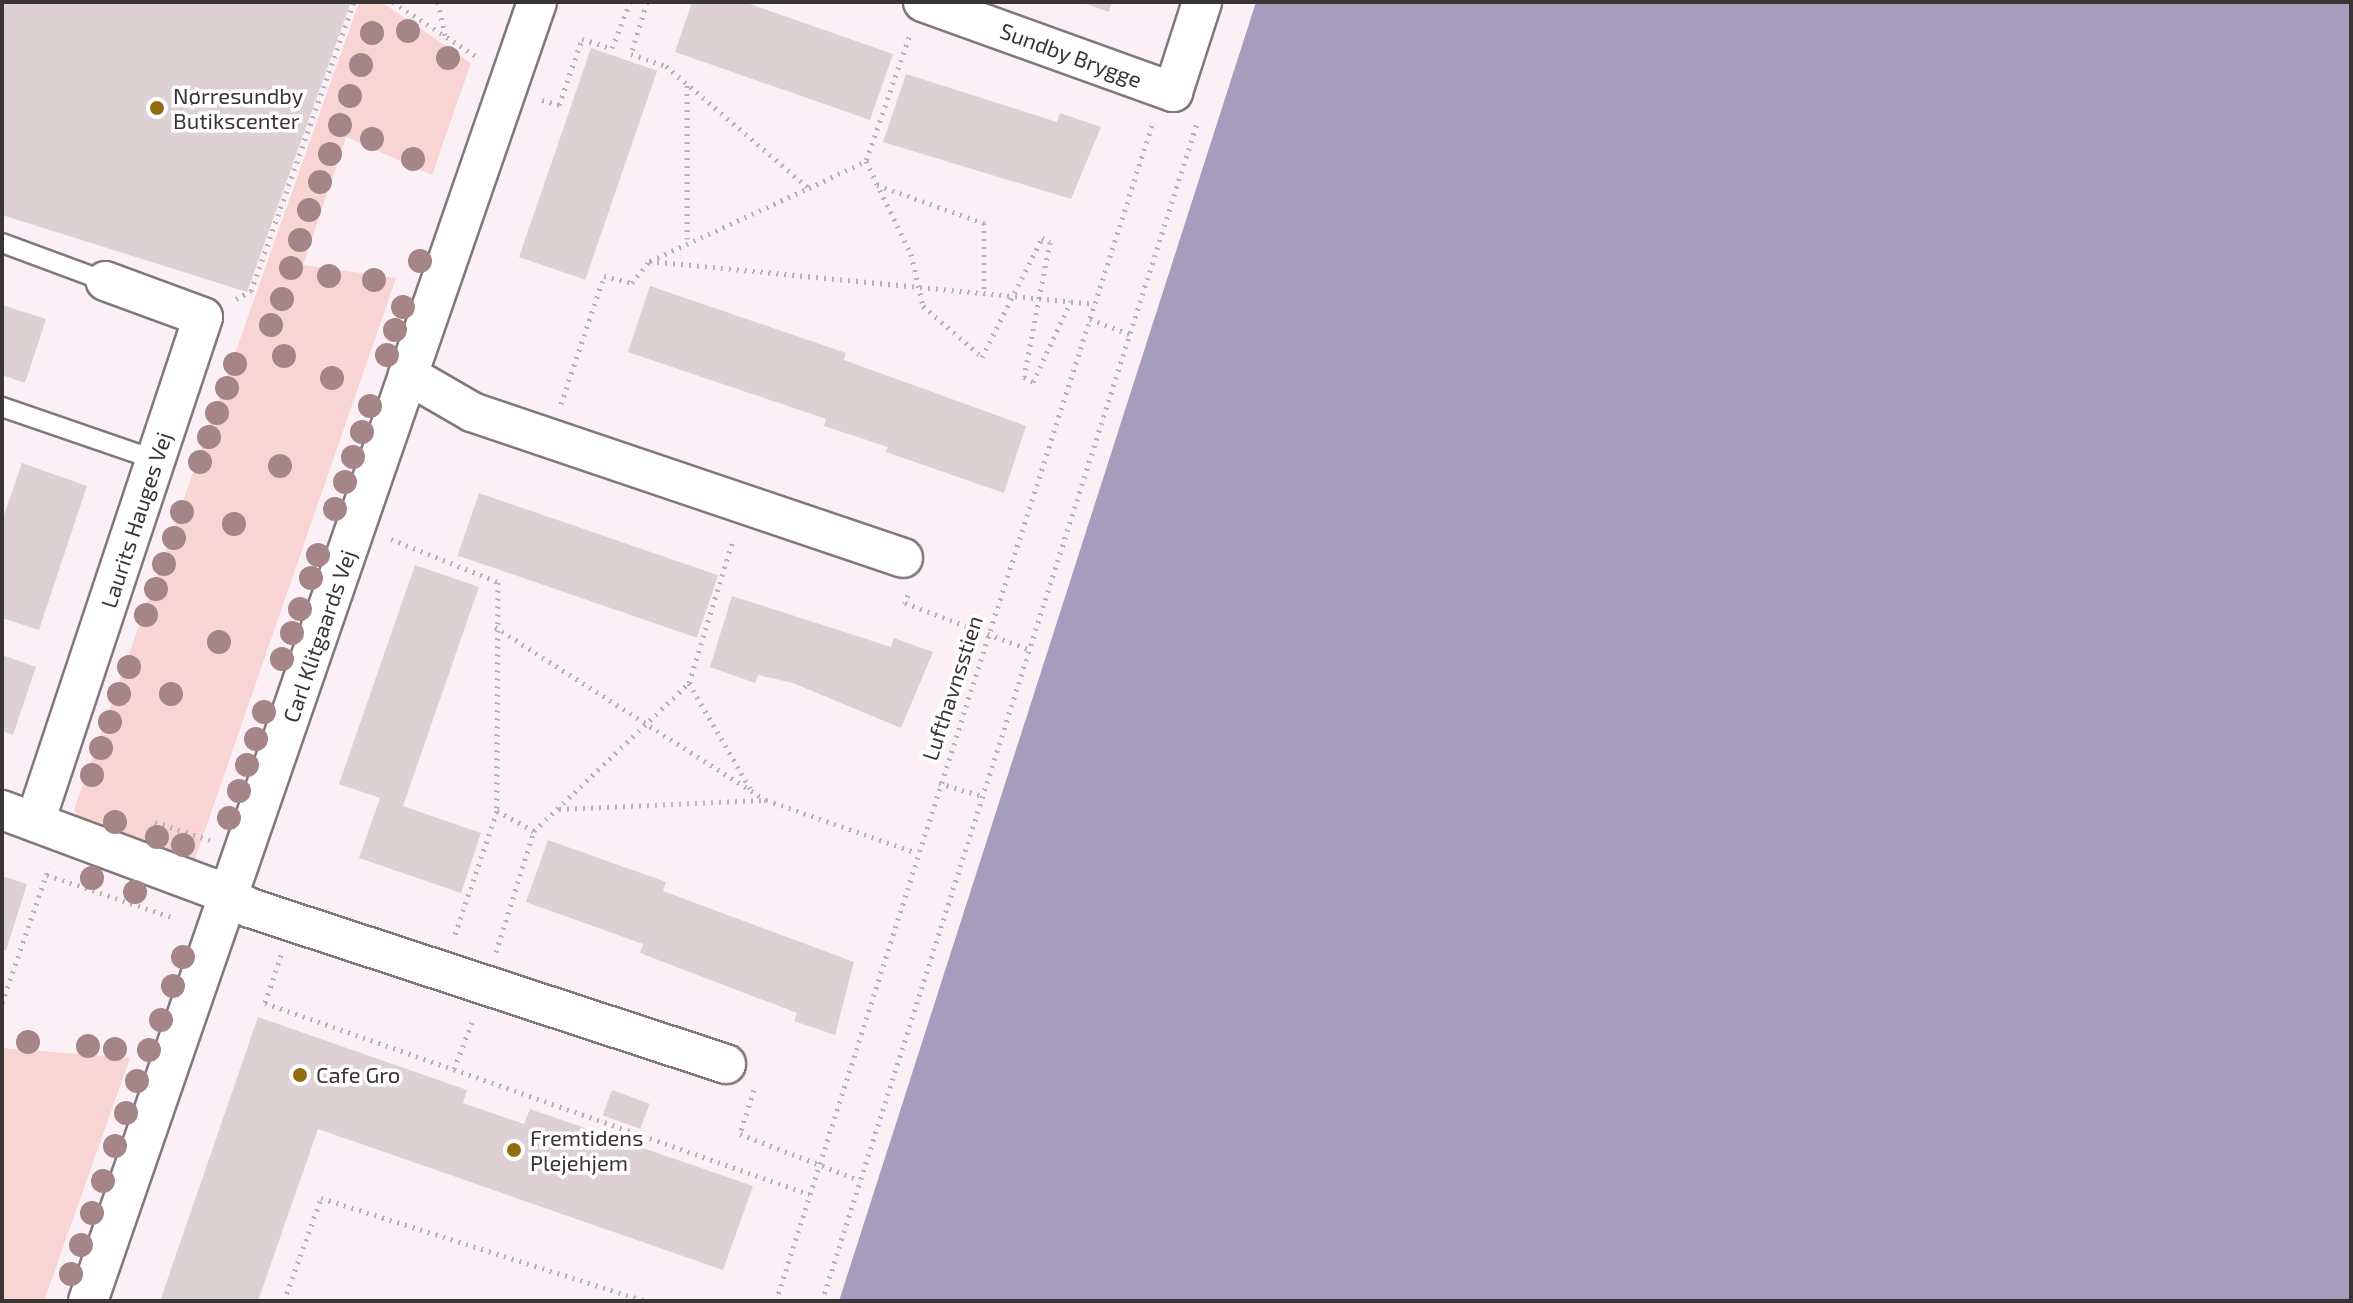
<!DOCTYPE html>
<meta charset="utf-8">
<style>
body{margin:0}
#map{position:relative;width:2353px;height:1303px;overflow:hidden;background:#faf0f6;font-family:"Exo 2",sans-serif}
div>[style]{position:absolute}
[style*='--x']{left:calc(var(--x)*1px);top:calc(var(--y)*1px);width:calc(var(--w)*1px);rotate:calc(var(--a)*1deg)}
.green>*{inset:0;background:#f8d4d2}
.water>*{inset:0;background:#a69dbc}
.building>*{inset:0;background:#ddd1d4;transform-origin:0 0}
.path>*{height:5px;margin-top:-2.5px;transform-origin:0;background:repeating-linear-gradient(90deg,#b9b1b6 0 2px,transparent 0 8px)}
.roads{filter:drop-shadow(2px 0 #81787e) drop-shadow(-2px 0 #81787e) drop-shadow(0 2px #81787e) drop-shadow(0 -2px #81787e)}
.service>*{height:18px;margin:-9px;padding:0 9px;transform-origin:9px;border-radius:9px;background:#fff}
.minor>*{height:38px;margin:-19px;padding:0 19px;transform-origin:19px;border-radius:19px;background:#fff}
.trees>*{width:24px;height:24px;margin:-12px;border-radius:50%;background:#a58587}
.dots>*{width:22px;height:22px;translate:-50% -50%;box-sizing:border-box;border:4px solid #fff;border-radius:50%}
span{translate:-50% -50%;white-space:nowrap;text-align:center;line-height:1.15;-webkit-text-stroke:7px #fff;paint-order:stroke}
.street-label{font-size:22px;color:#393537}
.poi-label{font-size:22px;color:#393537}
.left{translate:0 -50%;text-align:left}
.frame{position:absolute;inset:0;border:4px solid #393537;pointer-events:none}
</style>
<div id="map">
<div class="green">
<i style="clip-path:polygon(359px 2px,381px 2px,471px 63px,432px 175px,346px 137px,303px 265px,396px 278px,194px 862px,87px 826px,74px 810px)"></i>
<i style="clip-path:polygon(2px 1048px,130px 1058px,44px 1301px,2px 1301px)"></i>
</div>
<div class="water">
<i style="clip-path:polygon(1256px 2px,2351px 2px,2351px 1301px,839px 1301px)"></i>
</div>
<div class="building">
<i style="clip-path:polygon(2px 2px,351px 2px,247px 292px,2px 215px)"></i>
<i style="clip-path:polygon(692px 2px,744px 2px,893px 54px,870px 120px,675px 52px)"></i>
<i style="clip-path:polygon(1080px 2px,1112px 2px,1109px 12px)"></i>
<i style="left:591px;top:48px;width:70px;height:221px;rotate:19deg"></i>
<i style="clip-path:polygon(906px 74px,1057px 122px,1060px 113px,1101px 127px,1071px 199px,883px 142px)"></i>
<i style="clip-path:polygon(650px 286px,846px 353px,844px 360px,1026px 426px,1004px 493px,886px 452px,888px 447px,824px 426px,826px 419px,628px 352px)"></i>
<i style="clip-path:polygon(2px 305px,46px 319px,25px 383px,2px 375px)"></i>
<i style="clip-path:polygon(22px 463px,87px 486px,39px 630px,2px 618px,2px 521px)"></i>
<i style="left:479px;top:493px;width:253px;height:66px;rotate:19deg"></i>
<i style="clip-path:polygon(415px 565px,479px 587px,403px 806px,481px 833px,461px 893px,359px 858px,380px 798px,339px 784px)"></i>
<i style="clip-path:polygon(732px 596px,891px 647px,894px 638px,933px 652px,901px 728px,793px 683px,758px 675px,755px 683px,710px 667px)"></i>
<i style="clip-path:polygon(2px 655px,36px 667px,13px 735px,2px 731px)"></i>
<i style="clip-path:polygon(548px 840px,666px 882px,663px 891px,854px 962px,835px 1035px,794px 1021px,797px 1013px,640px 953px,643px 944px,526px 902px)"></i>
<i style="clip-path:polygon(2px 876px,27px 884px,6px 951px,2px 949px)"></i>
<i style="clip-path:polygon(258px 1017px,467px 1090px,463px 1103px,524px 1124px,530px 1109px,753px 1186px,723px 1270px,318px 1129px,258px 1301px,160px 1301px)"></i>
<i style="left:612px;top:1090px;width:40px;height:27px;rotate:20deg"></i>
</div>
<div class="path">
<i style="--x:393;--y:2;--w:103;--a:33.1"></i>
<i style="--x:438;--y:2;--w:34;--a:78"></i>
<i style="--x:647;--y:2;--w:54;--a:107.1"></i>
<i style="--x:631;--y:54;--w:37;--a:19"></i>
<i style="--x:666;--y:66;--w:188;--a:40.5"></i>
<i style="--x:809;--y:188;--w:63;--a:-25.3"></i>
<i style="--x:909;--y:37;--w:131;--a:109.1"></i>
<i style="--x:866;--y:161;--w:103;--a:64.2"></i>
<i style="--x:911;--y:254;--w:53;--a:77"></i>
<i style="--x:923;--y:306;--w:78;--a:40.8"></i>
<i style="--x:982;--y:357;--w:133;--a:-63.2"></i>
<i style="--x:1042;--y:238;--w:9;--a:27"></i>
<i style="--x:1050;--y:242;--w:137;--a:100.9"></i>
<i style="--x:1024;--y:377;--w:10;--a:29"></i>
<i style="--x:1033;--y:382;--w:89;--a:-64.9"></i>
<i style="--x:542;--y:100;--w:18;--a:16"></i>
<i style="--x:559;--y:105;--w:70;--a:-70.8"></i>
<i style="--x:582;--y:39;--w:31;--a:17"></i>
<i style="--x:612;--y:48;--w:49;--a:-68.6"></i>
<i style="--x:877;--y:185;--w:114;--a:19.6"></i>
<i style="--x:984;--y:223;--w:72;--a:90"></i>
<i style="--x:687;--y:239;--w:154;--a:-90"></i>
<i style="--x:650;--y:261;--w:175;--a:-24.7"></i>
<i style="--x:236;--y:299;--w:17;--a:-28"></i>
<i style="--x:251;--y:291;--w:307;--a:-70.4"></i>
<i style="--x:1090;--y:319;--w:47;--a:21.1"></i>
<i style="--x:561;--y:404;--w:135;--a:-71.4"></i>
<i style="--x:604;--y:276;--w:29;--a:14"></i>
<i style="--x:632;--y:283;--w:28;--a:-52"></i>
<i style="--x:649;--y:261;--w:447;--a:5.5"></i>
<i style="--x:391;--y:539;--w:115;--a:21.9"></i>
<i style="--x:498;--y:582;--w:229;--a:90.3"></i>
<i style="--x:497;--y:811;--w:133;--a:108.8"></i>
<i style="--x:908;--y:595;--w:9;--a:111"></i>
<i style="--x:905;--y:603;--w:131;--a:20.5"></i>
<i style="--x:495;--y:627;--w:322;--a:32.6"></i>
<i style="--x:689;--y:683;--w:124;--a:59.9"></i>
<i style="--x:939;--y:783;--w:45;--a:16.8"></i>
<i style="--x:559;--y:809;--w:207;--a:-2.5"></i>
<i style="--x:766;--y:800;--w:160;--a:19.3"></i>
<i style="--x:497;--y:811;--w:42;--a:28.4"></i>
<i style="--x:155;--y:822;--w:58;--a:18.1"></i>
<i style="--x:47;--y:875;--w:134;--a:18.7"></i>
<i style="--x:496;--y:952;--w:127;--a:-72.6"></i>
<i style="--x:534;--y:831;--w:214;--a:-43.7"></i>
<i style="--x:689;--y:683;--w:150;--a:-72.9"></i>
<i style="--x:281;--y:955;--w:51;--a:108.4"></i>
<i style="--x:265;--y:1003;--w:577;--a:19.35"></i>
<i style="--x:2;--y:1003;--w:144;--a:-70.9"></i>
<i style="--x:454;--y:1069;--w:50;--a:-69"></i>
<i style="--x:754;--y:1090;--w:46;--a:107.7"></i>
<i style="--x:740;--y:1134;--w:128;--a:21.1"></i>
<i style="--x:284;--y:1301;--w:109;--a:-70.2"></i>
<i style="--x:321;--y:1198;--w:340;--a:17.6"></i>
<i style="--x:776;--y:1301;--w:1235;--a:-72.27"></i>
<i style="--x:822;--y:1301;--w:1236;--a:-72.34"></i>
</div>
<div class="roads">
<div class="service">
<i style="--x:2;--y:243;--w:110;--a:20.3"></i>
<i style="--x:2;--y:407;--w:163;--a:19"></i>
</div>
<div class="minor">
<i style="--x:923;--y:2;--w:266;--a:19.8"></i>
<i style="--x:1173;--y:92;--w:95;--a:-72.1"></i>
<i style="--x:408;--y:375;--w:74;--a:30"></i>
<i style="--x:472;--y:412;--w:455;--a:18.7"></i>
<i style="--x:2;--y:810;--w:224;--a:20.4"></i>
<i style="--x:212;--y:888;--w:43;--a:27.8"></i>
<i style="--x:250;--y:908;--w:501;--a:18.15"></i>
<i style="--x:35;--y:822;--w:532;--a:-71.6"></i>
<i style="--x:203;--y:317;--w:104;--a:-159.8"></i>
<i style="--x:88;--y:1301;--w:1374;--a:-70.93"></i>
</div>
</div>
<div class="trees">
<i style="left:408px;top:31px"></i>
<i style="left:372px;top:33px"></i>
<i style="left:448px;top:58px"></i>
<i style="left:361px;top:65px"></i>
<i style="left:350px;top:96px"></i>
<i style="left:340px;top:125px"></i>
<i style="left:372px;top:139px"></i>
<i style="left:330px;top:154px"></i>
<i style="left:413px;top:159px"></i>
<i style="left:320px;top:182px"></i>
<i style="left:309px;top:210px"></i>
<i style="left:300px;top:240px"></i>
<i style="left:420px;top:261px"></i>
<i style="left:291px;top:268px"></i>
<i style="left:329px;top:276px"></i>
<i style="left:374px;top:280px"></i>
<i style="left:282px;top:299px"></i>
<i style="left:403px;top:307px"></i>
<i style="left:271px;top:325px"></i>
<i style="left:395px;top:330px"></i>
<i style="left:387px;top:355px"></i>
<i style="left:284px;top:356px"></i>
<i style="left:235px;top:364px"></i>
<i style="left:332px;top:378px"></i>
<i style="left:227px;top:388px"></i>
<i style="left:370px;top:406px"></i>
<i style="left:217px;top:413px"></i>
<i style="left:362px;top:432px"></i>
<i style="left:209px;top:437px"></i>
<i style="left:353px;top:457px"></i>
<i style="left:200px;top:462px"></i>
<i style="left:280px;top:466px"></i>
<i style="left:345px;top:482px"></i>
<i style="left:335px;top:509px"></i>
<i style="left:182px;top:512px"></i>
<i style="left:234px;top:524px"></i>
<i style="left:174px;top:538px"></i>
<i style="left:318px;top:555px"></i>
<i style="left:164px;top:564px"></i>
<i style="left:311px;top:578px"></i>
<i style="left:156px;top:589px"></i>
<i style="left:300px;top:609px"></i>
<i style="left:146px;top:615px"></i>
<i style="left:292px;top:633px"></i>
<i style="left:219px;top:642px"></i>
<i style="left:282px;top:659px"></i>
<i style="left:129px;top:667px"></i>
<i style="left:119px;top:694px"></i>
<i style="left:171px;top:694px"></i>
<i style="left:264px;top:712px"></i>
<i style="left:110px;top:722px"></i>
<i style="left:256px;top:739px"></i>
<i style="left:101px;top:748px"></i>
<i style="left:247px;top:765px"></i>
<i style="left:92px;top:775px"></i>
<i style="left:239px;top:791px"></i>
<i style="left:229px;top:818px"></i>
<i style="left:115px;top:822px"></i>
<i style="left:157px;top:837px"></i>
<i style="left:183px;top:845px"></i>
<i style="left:92px;top:878px"></i>
<i style="left:135px;top:892px"></i>
<i style="left:183px;top:957px"></i>
<i style="left:173px;top:986px"></i>
<i style="left:161px;top:1020px"></i>
<i style="left:28px;top:1042px"></i>
<i style="left:88px;top:1046px"></i>
<i style="left:115px;top:1049px"></i>
<i style="left:149px;top:1050px"></i>
<i style="left:137px;top:1081px"></i>
<i style="left:126px;top:1113px"></i>
<i style="left:115px;top:1146px"></i>
<i style="left:103px;top:1181px"></i>
<i style="left:92px;top:1213px"></i>
<i style="left:81px;top:1245px"></i>
<i style="left:71px;top:1274px"></i>
</div>
<div class="dots">
<i style="left:157px;top:108px;background:#906d13"></i>
<i style="left:300px;top:1075px;background:#906d13"></i>
<i style="left:514px;top:1150px;background:#906d13"></i>
</div>
<div class="street-label">
<span style="left:1071px;top:55px;rotate:20deg">Sundby Brygge</span>
<span style="left:136px;top:520px;rotate:-72deg">Laurits Hauges Vej</span>
<span style="left:319px;top:636px;rotate:-71deg">Carl Klitgaards Vej</span>
<span style="left:952px;top:688px;rotate:-72deg">Lufthavnsstien</span>
</div>
<div class="poi-label">
<span class="left" style="left:173px;top:108px">Nørresundby<br>Butikscenter</span>
<span class="left" style="left:316px;top:1075px">Cafe Gro</span>
<span class="left" style="left:530px;top:1150px">Fremtidens<br>Plejehjem</span>
</div>
<div class="frame"></div>
</div>
